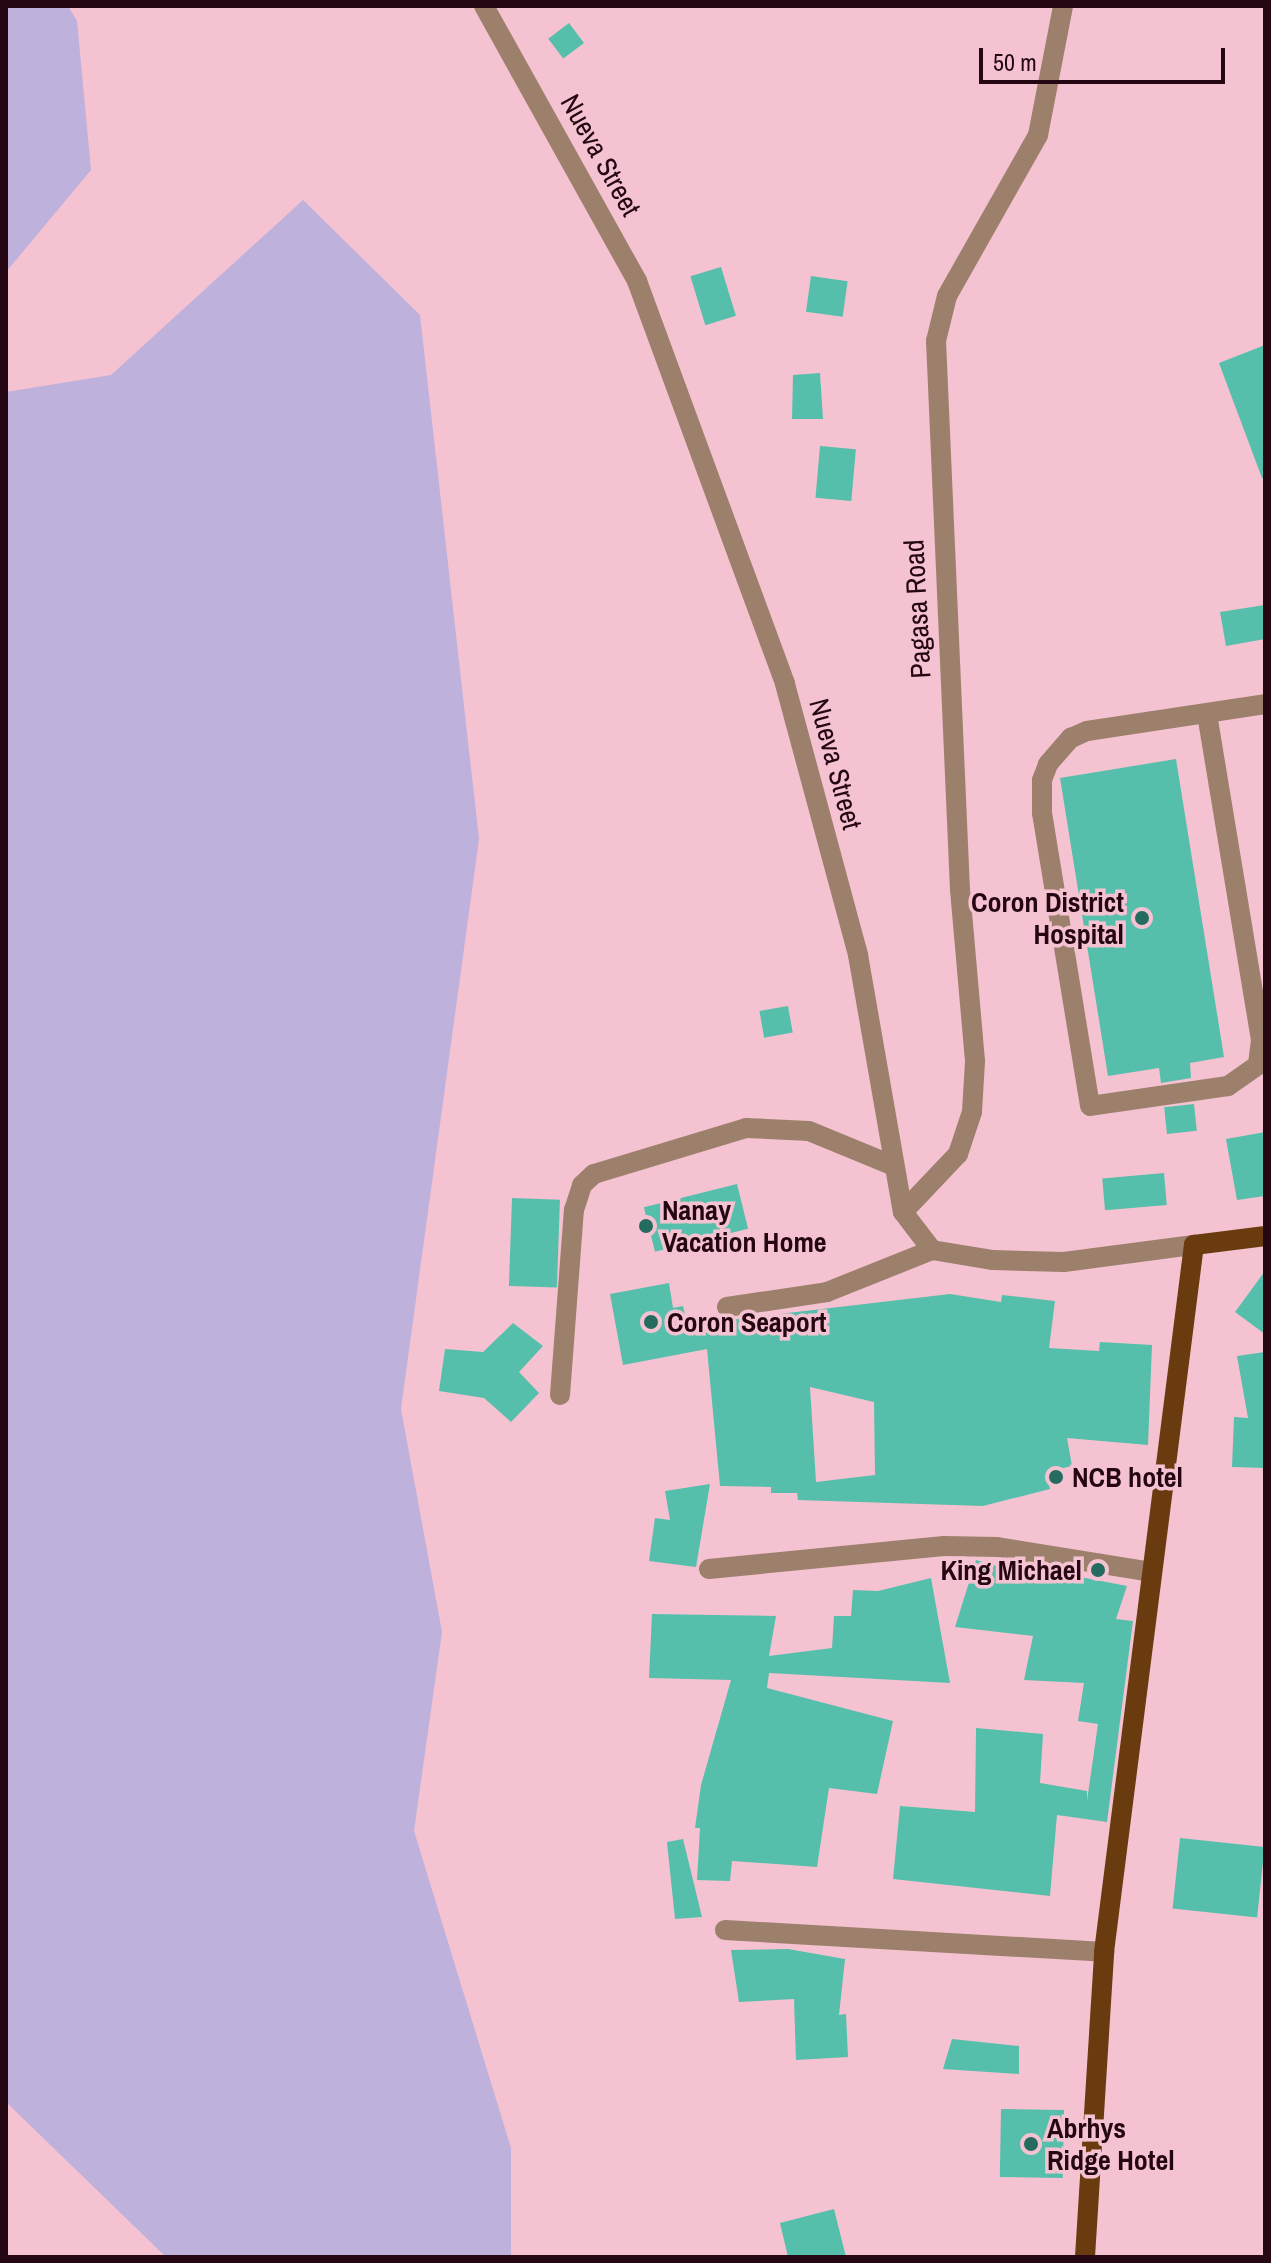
<!DOCTYPE html>
<style>
body{margin:0}
#map{position:relative;width:1271px;height:2263px;overflow:hidden;background:#f5c2d1;font-family:"Archivo Narrow",sans-serif}
div>[style]{position:absolute}
[style*='--x']{left:calc(var(--x)*1px);top:calc(var(--y)*1px);width:calc(var(--w)*1px);rotate:calc(var(--a)*1deg)}
.green>*{inset:0;background:#beb1dc}
.building>*{inset:0;background:#55bfab;transform-origin:0 0}
.minor>*{height:20px;margin:-10px;padding:0 10px;transform-origin:10px;border-radius:10px;background:#9c806b}
.major>*{height:20px;margin:-10px;padding:0 10px;transform-origin:10px;border-radius:10px;background:#6a3b0e}
.dots>*{width:22px;height:22px;translate:-50% -50%;box-sizing:border-box;border:4px solid #f5c2d1;border-radius:50%}
span{translate:-50% -50%;white-space:nowrap;text-align:center;line-height:1.15;-webkit-text-stroke:7px #f5c2d1;paint-order:stroke}
.street-label{font-size:28px;color:#240712}
.poi-label{font-size:28px;color:#240712;font-weight:700}
.right{translate:-100% -50%;text-align:right}
.left{translate:0 -50%;text-align:left}
.frame{position:absolute;inset:0;border:8px solid #240712;pointer-events:none}
.scale{position:absolute;left:979px;top:48px;width:246px;height:36px;box-sizing:border-box;border:4px solid #240712;border-top:0;padding-left:10px;font-size:24px;line-height:28px;white-space:nowrap;color:#240712;-webkit-text-stroke:6px #f5c2d1;paint-order:stroke}
</style>
<div id="map">
<div class="green">
<i style="clip-path:polygon(6px 6px,68px 6px,77px 21px,91px 170px,6px 272px)"></i>
<i style="clip-path:polygon(303px 200px,420px 315px,479px 839px,401px 1409px,442px 1632px,414px 1831px,511px 2148px,511px 2257px,166px 2257px,6px 2102px,6px 392px,111px 375px)"></i>
</div>
<div class="building">
<i style="left:569px;top:23px;width:25px;height:26px;rotate:53deg"></i>
<i style="left:721px;top:267px;width:51px;height:32px;rotate:73deg"></i>
<i style="left:811px;top:276px;width:37px;height:36px;rotate:8deg"></i>
<i style="clip-path:polygon(1265px 345px,1265px 478px,1262px 478px,1219px 363px)"></i>
<i style="clip-path:polygon(820px 373px,823px 419px,792px 419px,793px 375px)"></i>
<i style="left:820px;top:446px;width:36px;height:52px;rotate:5deg"></i>
<i style="clip-path:polygon(1265px 605px,1265px 639px,1226px 646px,1220px 612px)"></i>
<i style="clip-path:polygon(1176px 759px,1224px 1057px,1190px 1063px,1191px 1078px,1161px 1083px,1159px 1068px,1108px 1076px,1060px 778px)"></i>
<i style="left:788px;top:1006px;width:27px;height:29px;rotate:80deg"></i>
<i style="left:1194px;top:1104px;width:27px;height:30px;rotate:84deg"></i>
<i style="clip-path:polygon(1265px 1132px,1265px 1196px,1237px 1200px,1226px 1139px)"></i>
<i style="left:1164px;top:1173px;width:32px;height:62px;rotate:85deg"></i>
<i style="left:737px;top:1184px;width:46px;height:96px;rotate:76deg"></i>
<i style="left:512px;top:1198px;width:48px;height:88px;rotate:2deg"></i>
<i style="clip-path:polygon(1265px 1271px,1265px 1334px,1235px 1312px)"></i>
<i style="clip-path:polygon(evenodd,669px 1283px,673px 1308px,683px 1306px,686px 1320px,729px 1320px,950px 1294px,1001px 1302px,1002px 1295px,1055px 1301px,1049px 1348px,1099px 1351px,1100px 1342px,1152px 1345px,1148px 1445px,1067px 1438px,1072px 1466px,1046px 1472px,1050px 1489px,983px 1506px,798px 1500px,797px 1493px,771px 1493px,771px 1487px,720px 1486px,707px 1349px,623px 1365px,610px 1294px,669px 1283px,810px 1387px,874px 1402px,875px 1475px,816px 1482px,810px 1387px)"></i>
<i style="clip-path:polygon(513px 1323px,543px 1346px,519px 1372px,539px 1393px,511px 1422px,484px 1398px,439px 1391px,445px 1349px,483px 1352px)"></i>
<i style="clip-path:polygon(1265px 1352px,1265px 1468px,1232px 1467px,1234px 1417px,1248px 1418px,1237px 1356px)"></i>
<i style="clip-path:polygon(710px 1484px,696px 1567px,649px 1561px,655px 1518px,670px 1520px,665px 1491px)"></i>
<i style="clip-path:polygon(976px 1560px,1041px 1578px,1044px 1570px,1127px 1586px,1116px 1619px,1133px 1621px,1107px 1822px,1057px 1815px,1050px 1896px,893px 1879px,900px 1806px,975px 1812px,976px 1728px,1043px 1734px,1040px 1783px,1087px 1791px,1087px 1801px,1098px 1724px,1078px 1721px,1084px 1683px,1024px 1680px,1033px 1636px,955px 1627px)"></i>
<i style="clip-path:polygon(931px 1578px,950px 1683px,769px 1673px,767px 1688px,893px 1721px,877px 1794px,829px 1788px,817px 1867px,732px 1861px,730px 1881px,697px 1880px,700px 1828px,695px 1828px,701px 1785px,731px 1680px,649px 1678px,652px 1614px,776px 1616px,769px 1656px,832px 1648px,834px 1616px,851px 1616px,853px 1590px,878px 1591px)"></i>
<i style="left:1180px;top:1838px;width:85px;height:71px;rotate:6deg"></i>
<i style="clip-path:polygon(683px 1839px,702px 1917px,675px 1919px,667px 1842px)"></i>
<i style="clip-path:polygon(788px 1949px,845px 1959px,839px 2015px,846px 2014px,848px 2057px,796px 2060px,794px 1999px,739px 2002px,731px 1950px)"></i>
<i style="clip-path:polygon(952px 2039px,1019px 2046px,1019px 2074px,943px 2069px)"></i>
<i style="left:1001px;top:2109px;width:63px;height:68px;rotate:1deg"></i>
<i style="clip-path:polygon(834px 2209px,846px 2257px,788px 2257px,780px 2223px)"></i>
</div>
<div class="minor">
<i style="--x:484;--y:6;--w:315;--a:60.9"></i>
<i style="--x:637;--y:281;--w:429;--a:69.8"></i>
<i style="--x:785;--y:684;--w:281;--a:74.9"></i>
<i style="--x:858;--y:955;--w:261;--a:80.1"></i>
<i style="--x:903;--y:1212;--w:48;--a:52.7"></i>
<i style="--x:932;--y:1250;--w:62;--a:9.3"></i>
<i style="--x:993;--y:1260;--w:71;--a:1.6"></i>
<i style="--x:1064;--y:1262;--w:131;--a:-7.5"></i>
<i style="--x:1207;--y:714;--w:330;--a:80.6"></i>
<i style="--x:1261;--y:1040;--w:25;--a:97"></i>
<i style="--x:1258;--y:1065;--w:37;--a:145"></i>
<i style="--x:1228;--y:1086;--w:139;--a:171.8"></i>
<i style="--x:1090;--y:1106;--w:297;--a:-99.3"></i>
<i style="--x:1042;--y:813;--w:33;--a:-90"></i>
<i style="--x:1042;--y:780;--w:17;--a:-69"></i>
<i style="--x:1048;--y:764;--w:35;--a:-49"></i>
<i style="--x:1071;--y:738;--w:17;--a:-24"></i>
<i style="--x:1087;--y:731;--w:180;--a:-8.6"></i>
<i style="--x:903;--y:1212;--w:80;--a:-46.5"></i>
<i style="--x:958;--y:1154;--w:44;--a:-71.6"></i>
<i style="--x:972;--y:1112;--w:51;--a:-86.6"></i>
<i style="--x:975;--y:1061;--w:172;--a:-95"></i>
<i style="--x:960;--y:890;--w:550;--a:-92.5"></i>
<i style="--x:936;--y:341;--w:46;--a:-76.3"></i>
<i style="--x:947;--y:296;--w:185;--a:-60.5"></i>
<i style="--x:1038;--y:135;--w:131;--a:-79"></i>
<i style="--x:727;--y:1307;--w:101;--a:-8.5"></i>
<i style="--x:827;--y:1292;--w:113;--a:-21.8"></i>
<i style="--x:560;--y:1395;--w:186;--a:-85.7"></i>
<i style="--x:574;--y:1210;--w:26;--a:-72"></i>
<i style="--x:582;--y:1185;--w:16;--a:-43"></i>
<i style="--x:594;--y:1174;--w:159;--a:-16.8"></i>
<i style="--x:746;--y:1128;--w:63;--a:2.7"></i>
<i style="--x:809;--y:1131;--w:92;--a:22.4"></i>
<i style="--x:709;--y:1569;--w:236;--a:-5.6"></i>
<i style="--x:944;--y:1546;--w:53;--a:1.1"></i>
<i style="--x:997;--y:1547;--w:156;--a:9.2"></i>
<i style="--x:725;--y:1930;--w:380;--a:3.3"></i>
</div>
<div class="major">
<i style="--x:1085;--y:2257;--w:306;--a:-86.4"></i>
<i style="--x:1104;--y:1952;--w:713;--a:-82.75"></i>
<i style="--x:1194;--y:1245;--w:72;--a:-7.2"></i>
</div>
<div class="dots">
<i style="left:1142px;top:918px;background:#256b5f"></i>
<i style="left:646px;top:1226px;background:#256b5f"></i>
<i style="left:651px;top:1322px;background:#256b5f"></i>
<i style="left:1056px;top:1477px;background:#256b5f"></i>
<i style="left:1098px;top:1570px;background:#256b5f"></i>
<i style="left:1031px;top:2144px;background:#256b5f"></i>
</div>
<div class="street-label">
<span style="left:601px;top:155px;rotate:61deg">Nueva Street</span>
<span style="left:917px;top:609px;rotate:-93deg">Pagasa Road</span>
<span style="left:836px;top:764px;rotate:75deg">Nueva Street</span>
</div>
<div class="poi-label">
<span class="right" style="left:1124px;top:918px">Coron District<br>Hospital</span>
<span class="left" style="left:662px;top:1226px">Nanay<br>Vacation Home</span>
<span class="left" style="left:667px;top:1322px">Coron Seaport</span>
<span class="left" style="left:1072px;top:1477px">NCB hotel</span>
<span class="right" style="left:1082px;top:1570px">King Michael</span>
<span class="left" style="left:1047px;top:2144px">Abrhys<br>Ridge Hotel</span>
</div>
<div class="frame"></div>
<div class="scale">50 m</div>
</div>
